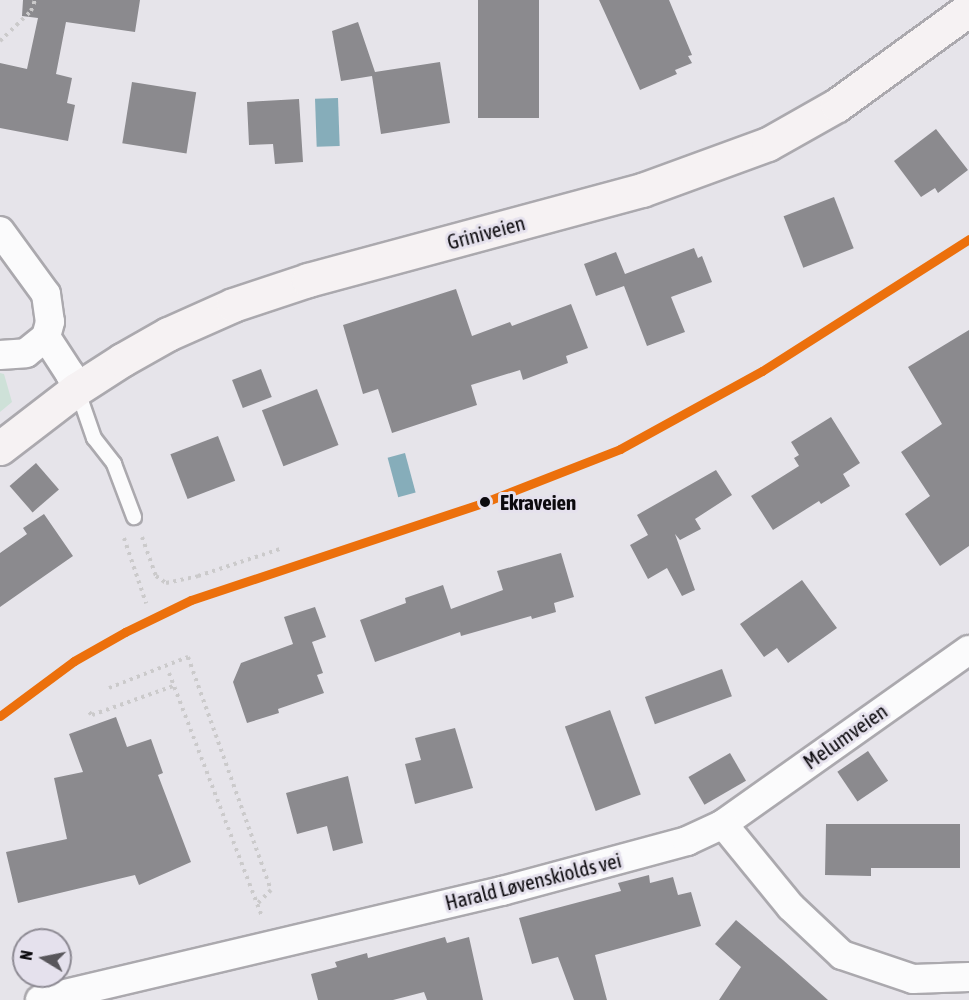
<!DOCTYPE html>
<meta charset="utf-8">
<style>
body{margin:0}
#map{position:relative;width:969px;height:1000px;overflow:hidden;background:#e6e4ea;font-family:"Asap Condensed",sans-serif}
div>[style]{position:absolute}
[style*='--x']{left:calc(var(--x)*1px);top:calc(var(--y)*1px);width:calc(var(--w)*1px);rotate:calc(var(--a)*1deg)}
.green>*{inset:0;background:#cee1d8}
.water>*{inset:0;background:#86adba;transform-origin:0 0}
.building>*{inset:0;background:#8b8a8e;transform-origin:0 0}
.path>*{height:4px;margin-top:-2px;transform-origin:0;background:repeating-linear-gradient(90deg,#cbcacb 0 3px,transparent 0 7.5px)}
.roads{filter:drop-shadow(2px 0 #aba9ae) drop-shadow(-2px 0 #aba9ae) drop-shadow(0 2px #aba9ae) drop-shadow(0 -2px #aba9ae)}
.service>*{height:14px;margin:-7px;padding:0 7px;transform-origin:7px;border-radius:7px;background:#fbfbfc}
.minor>*{height:28px;margin:-14px;padding:0 14px;transform-origin:14px;border-radius:14px;background:#fbfbfc}
.primary>*{height:33px;margin:-16.5px;padding:0 16.5px;transform-origin:16.5px;border-radius:16.5px;background:#f6f2f3}
.metro-1>*{height:9px;margin:-4.5px;padding:0 4.5px;transform-origin:4.5px;border-radius:4.5px;background:#ec700c}
.dots>*{width:16px;height:16px;translate:-50% -50%;box-sizing:border-box;border:3px solid #e5e1ed;border-radius:50%}
span{translate:-50% -50%;white-space:nowrap;text-align:center;line-height:1.15;-webkit-text-stroke:6px #e5e1ed;paint-order:stroke}
.street-label{font-size:21px;color:#0c0a0e}
.stop-label{font-size:21px;color:#0c0a0e;font-weight:700}
.left{translate:0 -50%;text-align:left}
.north{position:absolute;left:12px;top:928px;width:60px;height:60px;box-sizing:border-box;background:#e5e1ed;border:2px solid #8e8b94;border-radius:50%;rotate:280deg;font-size:16px;font-weight:700;line-height:24px;text-align:center;color:#0c0a0e}
.north::after{content:'';display:block;margin:auto;width:21px;height:27px;background:#58565b;clip-path:polygon(50% 0,100% 100%,50% 72%,0 100%)}
</style>
<div id="map">
<div class="green">
<i style="clip-path:polygon(0 373px,4px 374px,12px 402px,0 412px)"></i>
</div>
<div class="water">
<i style="left:338px;top:98px;width:48px;height:23px;rotate:88deg"></i>
<i style="left:405px;top:453px;width:41px;height:18px;rotate:75deg"></i>
</div>
<div class="building">
<i style="clip-path:polygon(23px 0,140px 0,135px 32px,66px 22px,56px 74px,72px 78px,67px 103px,75px 105px,68px 141px,0 128px,0 63px,27px 69px,38px 18px,22px 16px)"></i>
<i style="left:478px;top:0;width:61px;height:118px"></i>
<i style="clip-path:polygon(599px 0,669px 0,692px 55px,688px 56px,692px 63px,675px 70px,677px 74px,640px 90px)"></i>
<i style="clip-path:polygon(358px 22px,375px 72px,440px 62px,450px 123px,381px 134px,372px 76px,341px 81px,332px 31px)"></i>
<i style="left:132px;top:82px;width:65px;height:62px;rotate:9deg"></i>
<i style="clip-path:polygon(299px 99px,303px 162px,275px 164px,273px 144px,249px 145px,247px 102px)"></i>
<i style="clip-path:polygon(936px 129px,968px 170px,938px 193px,935px 188px,921px 197px,894px 161px)"></i>
<i style="left:834px;top:197px;width:55px;height:54px;rotate:69deg"></i>
<i style="clip-path:polygon(694px 248px,698px 258px,702px 256px,712px 282px,671px 297px,685px 332px,647px 346px,624px 286px,596px 296px,584px 264px,616px 252px,625px 274px)"></i>
<i style="clip-path:polygon(456px 289px,472px 336px,510px 322px,512px 326px,571px 304px,588px 348px,566px 356px,568px 363px,523px 380px,520px 370px,471px 385px,477px 405px,392px 433px,378px 389px,363px 394px,343px 325px)"></i>
<i style="clip-path:polygon(969px 330px,969px 546px,940px 566px,905px 514px,930px 496px,901px 452px,942px 424px,908px 367px)"></i>
<i style="left:261px;top:369px;width:30px;height:31px;rotate:69deg"></i>
<i style="left:317px;top:389px;width:60px;height:59px;rotate:69deg"></i>
<i style="clip-path:polygon(831px 417px,860px 463px,843px 474px,850px 486px,821px 504px,819px 501px,773px 530px,751px 496px,799px 466px,794px 458px,799px 455px,791px 442px)"></i>
<i style="left:218px;top:436px;width:48px;height:51px;rotate:69deg"></i>
<i style="left:36px;top:463px;width:35px;height:35px;rotate:49deg"></i>
<i style="clip-path:polygon(716px 470px,732px 495px,695px 519px,701px 529px,680px 540px,675px 534px,695px 590px,682px 596px,667px 568px,648px 579px,630px 545px,648px 535px,637px 515px)"></i>
<i style="clip-path:polygon(44px 514px,73px 556px,0 607px,0 553px,27px 534px,23px 528px)"></i>
<i style="clip-path:polygon(561px 553px,574px 597px,554px 603px,556px 612px,532px 619px,531px 616px,461px 636px,460px 632px,375px 662px,360px 620px,406px 603px,405px 598px,443px 585px,451px 609px,503px 590px,497px 571px)"></i>
<i style="clip-path:polygon(802px 580px,837px 628px,788px 663px,777px 648px,764px 657px,740px 624px)"></i>
<i style="clip-path:polygon(315px 607px,326px 637px,312px 642px,323px 673px,317px 675px,324px 693px,278px 709px,279px 713px,247px 723px,233px 682px,241px 663px,293px 644px,284px 617px)"></i>
<i style="left:722px;top:669px;width:29px;height:82px;rotate:70deg"></i>
<i style="left:610px;top:710px;width:90px;height:48px;rotate:70deg"></i>
<i style="clip-path:polygon(116px 717px,127px 747px,151px 739px,163px 773px,158px 775px,191px 862px,139px 885px,135px 875px,18px 903px,6px 852px,67px 839px,54px 778px,83px 772px,69px 734px)"></i>
<i style="clip-path:polygon(455px 728px,473px 788px,415px 804px,405px 764px,421px 760px,415px 738px)"></i>
<i style="left:868px;top:751px;width:36px;height:37px;rotate:56deg"></i>
<i style="left:730px;top:753px;width:32px;height:48px;rotate:60deg"></i>
<i style="clip-path:polygon(348px 776px,363px 843px,333px 851px,327px 826px,297px 834px,286px 793px)"></i>
<i style="clip-path:polygon(826px 824px,960px 824px,960px 868px,871px 868px,871px 876px,825px 875px)"></i>
<i style="clip-path:polygon(649px 875px,650px 883px,673px 877px,678px 895px,691px 892px,701px 926px,595px 955px,607px 1000px,574px 1000px,558px 957px,532px 964px,519px 918px,621px 891px,618px 883px)"></i>
<i style="clip-path:polygon(736px 920px,783px 960px,828px 1000px,719px 1000px,741px 967px,715px 944px)"></i>
<i style="clip-path:polygon(445px 937px,447px 943px,469px 937px,483px 1000px,427px 1000px,424px 992px,393px 1000px,318px 1000px,311px 974px,337px 967px,335px 962px,367px 953px,368px 958px)"></i>
</div>
<div class="path">
<i style="--x:0;--y:41;--w:43;--a:-44.1"></i>
<i style="--x:31;--y:11;--w:12;--a:-70"></i>
<i style="--x:142;--y:537;--w:41;--a:70.3"></i>
<i style="--x:156;--y:576;--w:12;--a:35"></i>
<i style="--x:166;--y:583;--w:33;--a:-12"></i>
<i style="--x:198;--y:576;--w:89;--a:-18.2"></i>
<i style="--x:124;--y:538;--w:69;--a:71.3"></i>
<i style="--x:169;--y:673;--w:260;--a:69.1"></i>
<i style="--x:109;--y:688;--w:85;--a:-21.4"></i>
<i style="--x:188;--y:657;--w:247;--a:70.4"></i>
<i style="--x:271;--y:890;--w:18;--a:135"></i>
<i style="--x:89;--y:712;--w:4;--a:45"></i>
<i style="--x:92;--y:715;--w:86;--a:-19.7"></i>
</div>
<div class="roads">
<div class="service">
<i style="--x:77;--y:389;--w:52;--a:70.9"></i>
<i style="--x:94;--y:438;--w:33;--a:52"></i>
<i style="--x:114;--y:464;--w:57;--a:69.3"></i>
</div>
<div class="minor">
<i style="--x:0;--y:231;--w:78;--a:53.9"></i>
<i style="--x:46;--y:294;--w:28;--a:82"></i>
<i style="--x:50;--y:322;--w:16;--a:105"></i>
<i style="--x:46;--y:337;--w:44;--a:57"></i>
<i style="--x:70;--y:374;--w:17;--a:65"></i>
<i style="--x:0;--y:355;--w:26;--a:-4"></i>
<i style="--x:26;--y:353;--w:26;--a:-39"></i>
<i style="--x:723;--y:824;--w:301;--a:-35.3"></i>
<i style="--x:40;--y:1000;--w:475;--a:-13.3"></i>
<i style="--x:502;--y:891;--w:192;--a:-15.1"></i>
<i style="--x:687;--y:841;--w:40;--a:-25"></i>
<i style="--x:723;--y:824;--w:107;--a:50.7"></i>
<i style="--x:791;--y:907;--w:70;--a:43.3"></i>
<i style="--x:842;--y:955;--w:75;--a:18.7"></i>
<i style="--x:913;--y:979;--w:56;--a:-2"></i>
</div>
<div class="primary">
<i style="--x:0;--y:448;--w:97;--a:-37.5"></i>
<i style="--x:77;--y:389;--w:54;--a:-32.8"></i>
<i style="--x:122;--y:360;--w:53;--a:-29.5"></i>
<i style="--x:168;--y:334;--w:71;--a:-24"></i>
<i style="--x:233;--y:305;--w:79;--a:-18.4"></i>
<i style="--x:308;--y:280;--w:346;--a:-15.1"></i>
<i style="--x:642;--y:190;--w:134;--a:-20.1"></i>
<i style="--x:768;--y:144;--w:79;--a:-29.5"></i>
<i style="--x:837;--y:105;--w:163;--a:-36"></i>
</div>
</div>
<div class="metro-1">
<i style="--x:0;--y:716;--w:92;--a:-36.6"></i>
<i style="--x:74;--y:661;--w:59;--a:-29.6"></i>
<i style="--x:125;--y:632;--w:73;--a:-25.9"></i>
<i style="--x:191;--y:600;--w:310;--a:-18.4"></i>
<i style="--x:485;--y:502;--w:145;--a:-21.4"></i>
<i style="--x:620;--y:449;--w:162;--a:-28.8"></i>
<i style="--x:762;--y:371;--w:246;--a:-32.5"></i>
</div>
<div class="dots">
<i style="left:485px;top:502px;background:#0c0a0e"></i>
</div>
<div class="street-label">
<span style="left:486px;top:232px;rotate:-15deg">Griniveien</span>
<span style="left:845px;top:736px;rotate:-35deg">Melumveien</span>
<span style="left:533px;top:881px;rotate:-14deg">Harald Løvenskiolds vei</span>
</div>
<div class="stop-label">
<span class="left" style="left:500px;top:502px">Ekraveien</span>
</div>
<div class="north">N</div>
</div>
